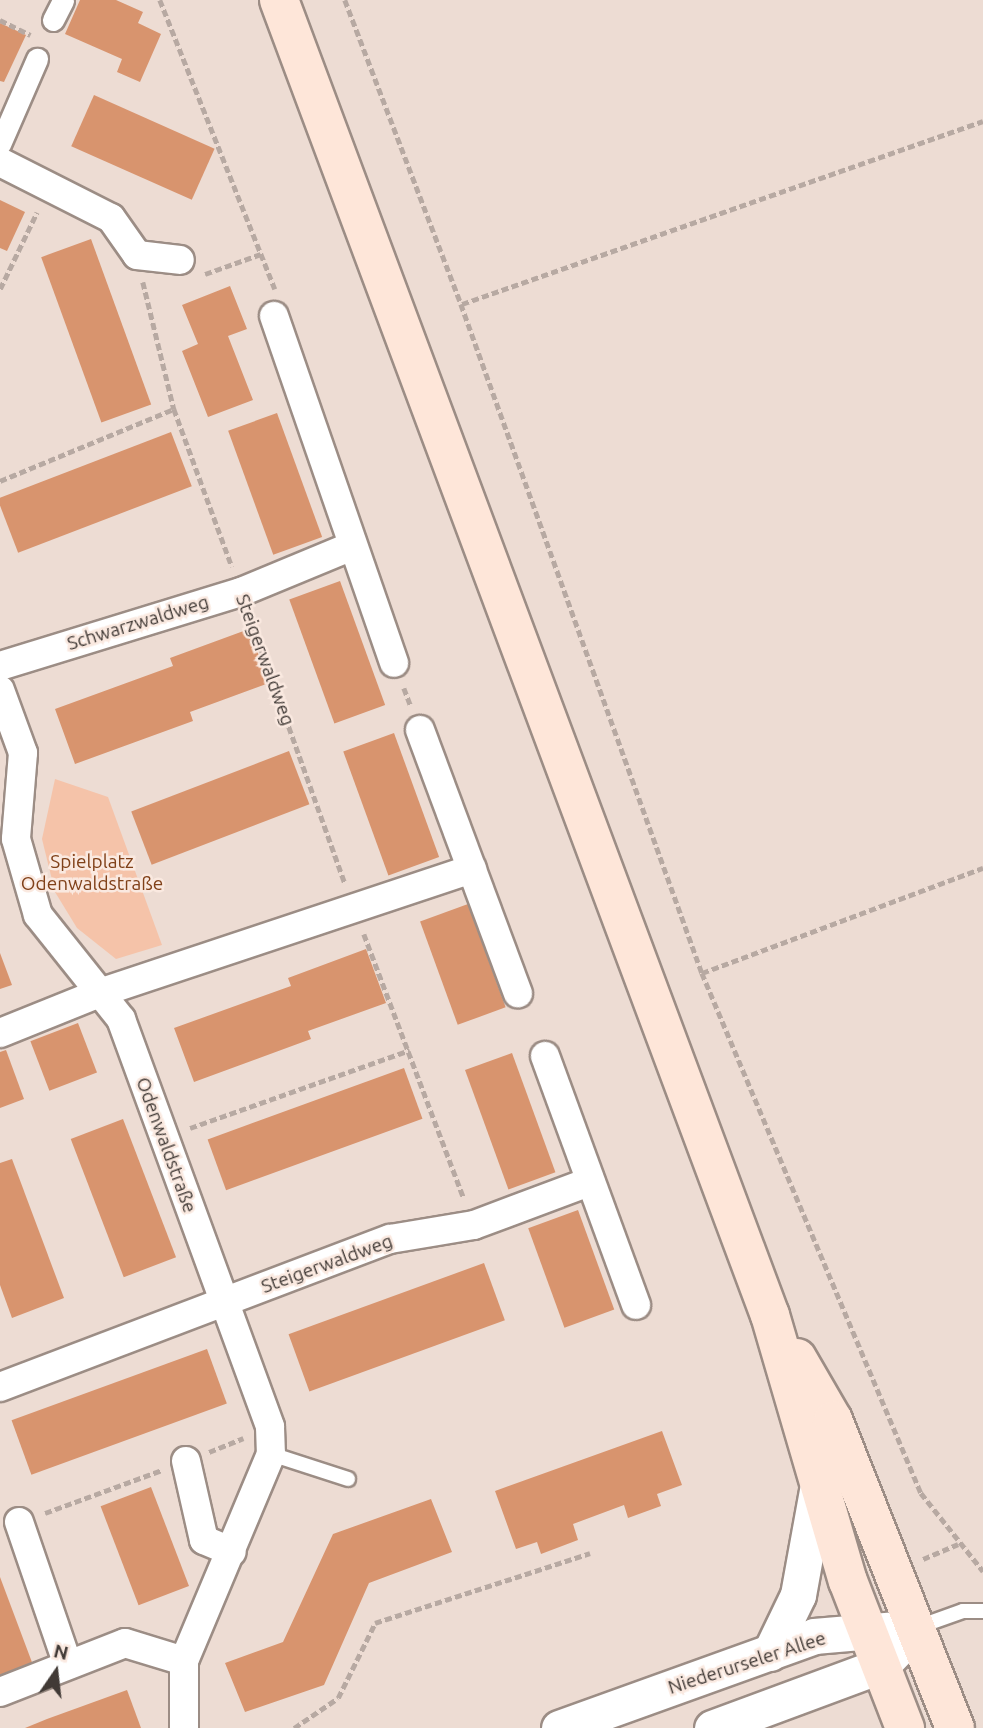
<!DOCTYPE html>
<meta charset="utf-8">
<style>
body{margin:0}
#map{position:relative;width:983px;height:1728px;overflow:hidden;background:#eddcd3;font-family:Ubuntu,sans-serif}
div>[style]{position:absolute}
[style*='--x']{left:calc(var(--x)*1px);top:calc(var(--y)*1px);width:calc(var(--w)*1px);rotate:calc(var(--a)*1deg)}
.green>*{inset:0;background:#f5c3a9}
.building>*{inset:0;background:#d8946e;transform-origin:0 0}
.path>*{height:4.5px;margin-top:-2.25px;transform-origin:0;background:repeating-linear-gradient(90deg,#b7a9a2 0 7px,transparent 0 10.5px)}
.roads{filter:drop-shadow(2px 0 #9c8d85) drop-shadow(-2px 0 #9c8d85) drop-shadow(0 2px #9c8d85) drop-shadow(0 -2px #9c8d85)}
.service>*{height:14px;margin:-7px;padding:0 7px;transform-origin:7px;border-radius:7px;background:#fff}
.pedestrian>*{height:21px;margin:-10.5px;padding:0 10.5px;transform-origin:10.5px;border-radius:10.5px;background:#fff}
.minor>*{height:28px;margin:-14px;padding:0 14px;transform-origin:14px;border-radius:14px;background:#fff}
.tertiary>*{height:35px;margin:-17.5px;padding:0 17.5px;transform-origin:17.5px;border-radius:17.5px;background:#fff}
.secondary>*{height:38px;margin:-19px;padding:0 19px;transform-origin:19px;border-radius:19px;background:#fee6d9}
span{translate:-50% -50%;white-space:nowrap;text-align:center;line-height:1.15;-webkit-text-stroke:5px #fae9e0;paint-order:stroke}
.street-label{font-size:19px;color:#413a36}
.park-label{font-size:19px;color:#804119}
.north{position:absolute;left:21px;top:1637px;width:70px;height:70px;-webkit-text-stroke:5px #fae9e0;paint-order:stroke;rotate:14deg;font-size:19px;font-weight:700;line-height:28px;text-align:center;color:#413a36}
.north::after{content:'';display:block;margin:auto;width:24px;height:32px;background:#413a36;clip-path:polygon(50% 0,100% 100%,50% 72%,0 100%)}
</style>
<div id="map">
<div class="green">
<i style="clip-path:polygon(55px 779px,108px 797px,162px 945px,116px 959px,77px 928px,55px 892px,42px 839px)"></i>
</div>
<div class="building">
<i style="clip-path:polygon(80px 0,116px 0,143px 12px,138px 23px,161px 34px,140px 82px,117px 72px,122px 59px,65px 34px)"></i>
<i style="clip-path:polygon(0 23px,26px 35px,4px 82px,0 81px)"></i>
<i style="left:94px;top:95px;width:132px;height:56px;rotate:24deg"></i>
<i style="clip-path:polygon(0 200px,25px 212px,7px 251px,0 248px)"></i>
<i style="left:91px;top:239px;width:176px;height:53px;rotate:70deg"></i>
<i style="clip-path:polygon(230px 286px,247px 329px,228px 336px,253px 400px,208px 417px,182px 351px,198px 344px,182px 305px)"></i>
<i style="left:277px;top:413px;width:132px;height:52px;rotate:70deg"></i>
<i style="left:171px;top:432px;width:58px;height:186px;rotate:69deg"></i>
<i style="left:340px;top:581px;width:132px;height:54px;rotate:70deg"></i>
<i style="clip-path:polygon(249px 629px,269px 683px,190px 712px,193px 721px,75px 764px,55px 709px,173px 666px,170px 658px)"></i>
<i style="left:394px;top:733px;width:132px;height:54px;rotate:70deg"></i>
<i style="left:289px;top:751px;width:57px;height:169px;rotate:69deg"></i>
<i style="left:468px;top:904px;width:110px;height:51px;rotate:70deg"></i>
<i style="clip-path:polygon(366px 949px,386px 1003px,308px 1031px,311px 1039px,194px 1082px,174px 1028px,291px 986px,288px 978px)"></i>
<i style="clip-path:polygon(0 953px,12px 985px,0 989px)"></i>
<i style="left:78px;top:1023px;width:53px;height:51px;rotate:69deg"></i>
<i style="clip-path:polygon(6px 1050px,24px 1099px,0 1108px,0 1052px)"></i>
<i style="left:512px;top:1053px;width:127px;height:50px;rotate:70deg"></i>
<i style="left:404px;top:1068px;width:54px;height:209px;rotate:70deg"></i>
<i style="left:123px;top:1119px;width:148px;height:56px;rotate:69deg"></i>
<i style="clip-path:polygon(12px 1159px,64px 1298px,12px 1318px,0 1285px,0 1163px)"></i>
<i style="left:578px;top:1210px;width:106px;height:53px;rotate:70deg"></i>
<i style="left:484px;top:1263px;width:61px;height:208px;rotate:70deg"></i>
<i style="left:207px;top:1349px;width:58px;height:208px;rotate:70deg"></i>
<i style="clip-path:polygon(662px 1431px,682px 1485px,657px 1494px,661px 1506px,628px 1518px,624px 1505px,573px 1524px,578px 1540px,541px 1554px,537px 1542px,516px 1549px,495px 1491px)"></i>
<i style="left:151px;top:1487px;width:106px;height:54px;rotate:69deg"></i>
<i style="clip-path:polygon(431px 1499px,452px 1552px,369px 1583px,324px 1685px,245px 1712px,225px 1663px,283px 1642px,333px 1534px)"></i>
<i style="clip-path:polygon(0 1577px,33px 1665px,0 1677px)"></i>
<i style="clip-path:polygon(127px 1690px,141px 1728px,25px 1728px,47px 1719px)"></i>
</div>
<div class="path">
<i style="--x:160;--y:0;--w:311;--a:68.3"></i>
<i style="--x:345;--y:0;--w:325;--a:69.1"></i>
<i style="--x:461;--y:304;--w:711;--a:70.19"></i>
<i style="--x:702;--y:973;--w:564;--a:67.16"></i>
<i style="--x:921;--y:1493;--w:100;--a:51.5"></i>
<i style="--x:0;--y:20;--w:34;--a:26"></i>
<i style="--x:205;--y:274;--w:59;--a:-19.7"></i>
<i style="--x:143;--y:282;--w:131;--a:76.3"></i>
<i style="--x:174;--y:409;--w:168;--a:69.8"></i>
<i style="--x:0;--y:289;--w:85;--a:-64.3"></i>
<i style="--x:462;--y:304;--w:552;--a:-19.35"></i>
<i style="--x:0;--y:481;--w:188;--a:-22.5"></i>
<i style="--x:250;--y:618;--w:282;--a:70.3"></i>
<i style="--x:404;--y:688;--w:19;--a:69"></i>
<i style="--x:364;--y:934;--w:282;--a:69.3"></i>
<i style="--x:702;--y:973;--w:300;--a:-20.5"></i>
<i style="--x:190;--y:1128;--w:233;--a:-19.5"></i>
<i style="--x:209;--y:1452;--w:37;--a:-22"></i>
<i style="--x:45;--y:1513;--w:125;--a:-20.2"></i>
<i style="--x:923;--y:1559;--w:38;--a:-23"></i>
<i style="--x:294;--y:1728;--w:53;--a:-34.3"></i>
<i style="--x:338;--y:1698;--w:84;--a:-63.7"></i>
<i style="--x:375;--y:1623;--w:226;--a:-18"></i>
</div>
<div class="roads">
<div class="service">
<i style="--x:271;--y:1454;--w:81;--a:18"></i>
<i style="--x:918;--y:1627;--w:48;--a:-19.6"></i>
<i style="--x:963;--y:1611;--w:20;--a:0"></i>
</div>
<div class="pedestrian">
<i style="--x:53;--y:20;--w:22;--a:-63"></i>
<i style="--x:0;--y:144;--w:93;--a:-66.5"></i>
</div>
<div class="minor">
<i style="--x:0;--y:162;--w:124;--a:26.8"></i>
<i style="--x:111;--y:218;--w:45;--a:54.9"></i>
<i style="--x:137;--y:255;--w:43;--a:6.6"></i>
<i style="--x:274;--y:316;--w:367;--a:70.9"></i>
<i style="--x:0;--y:666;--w:252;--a:-17.1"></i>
<i style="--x:241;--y:592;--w:120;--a:-22.5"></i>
<i style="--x:0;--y:690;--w:67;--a:69.9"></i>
<i style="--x:23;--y:753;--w:86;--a:94.7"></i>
<i style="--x:16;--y:839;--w:79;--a:73.9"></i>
<i style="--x:38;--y:915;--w:133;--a:51.4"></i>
<i style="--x:121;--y:1019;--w:434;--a:69.9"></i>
<i style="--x:270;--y:1427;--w:27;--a:88"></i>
<i style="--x:271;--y:1454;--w:225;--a:112.8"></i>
<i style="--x:184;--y:1661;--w:67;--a:90"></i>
<i style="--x:420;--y:730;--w:281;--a:69.6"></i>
<i style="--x:0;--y:1033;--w:110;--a:-21.9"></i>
<i style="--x:102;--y:992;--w:390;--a:-18.4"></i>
<i style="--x:545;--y:1056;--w:265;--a:69.9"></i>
<i style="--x:0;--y:1387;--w:417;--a:-20.8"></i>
<i style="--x:390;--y:1239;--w:85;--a:-9.5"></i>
<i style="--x:474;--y:1225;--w:123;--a:-20.5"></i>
<i style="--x:186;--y:1461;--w:81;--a:77.2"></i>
<i style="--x:204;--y:1540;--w:30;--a:23"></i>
<i style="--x:19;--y:1522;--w:151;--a:71.1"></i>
<i style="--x:0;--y:1692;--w:134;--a:-21.4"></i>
<i style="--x:125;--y:1643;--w:62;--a:17"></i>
</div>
<div class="tertiary">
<i style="--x:770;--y:1653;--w:64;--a:-64.2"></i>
<i style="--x:798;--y:1595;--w:112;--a:-79.7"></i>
<i style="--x:559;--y:1728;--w:271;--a:-19.8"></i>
<i style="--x:814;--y:1636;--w:104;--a:-4.9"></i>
<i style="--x:712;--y:1728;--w:181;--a:-20.3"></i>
<i style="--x:882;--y:1665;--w:28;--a:-46"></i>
</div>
<div class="secondary">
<i style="--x:279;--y:0;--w:1404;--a:69.53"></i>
<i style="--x:770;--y:1315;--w:277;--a:73.7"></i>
<i style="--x:848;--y:1581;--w:158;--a:68.8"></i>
<i style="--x:797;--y:1358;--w:72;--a:59.9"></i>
<i style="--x:833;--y:1420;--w:331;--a:68.4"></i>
</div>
</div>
<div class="street-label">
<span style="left:138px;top:623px;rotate:-17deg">Schwarzwaldweg</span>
<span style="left:265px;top:660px;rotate:70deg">Steigerwaldweg</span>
<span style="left:166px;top:1145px;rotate:70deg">Odenwaldstraße</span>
<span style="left:327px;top:1264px;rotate:-20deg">Steigerwaldweg</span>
<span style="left:747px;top:1663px;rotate:-18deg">Niederurseler Allee</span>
</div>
<div class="park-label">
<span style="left:92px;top:873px">Spielplatz<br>Odenwaldstraße</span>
</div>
<div class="north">N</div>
</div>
